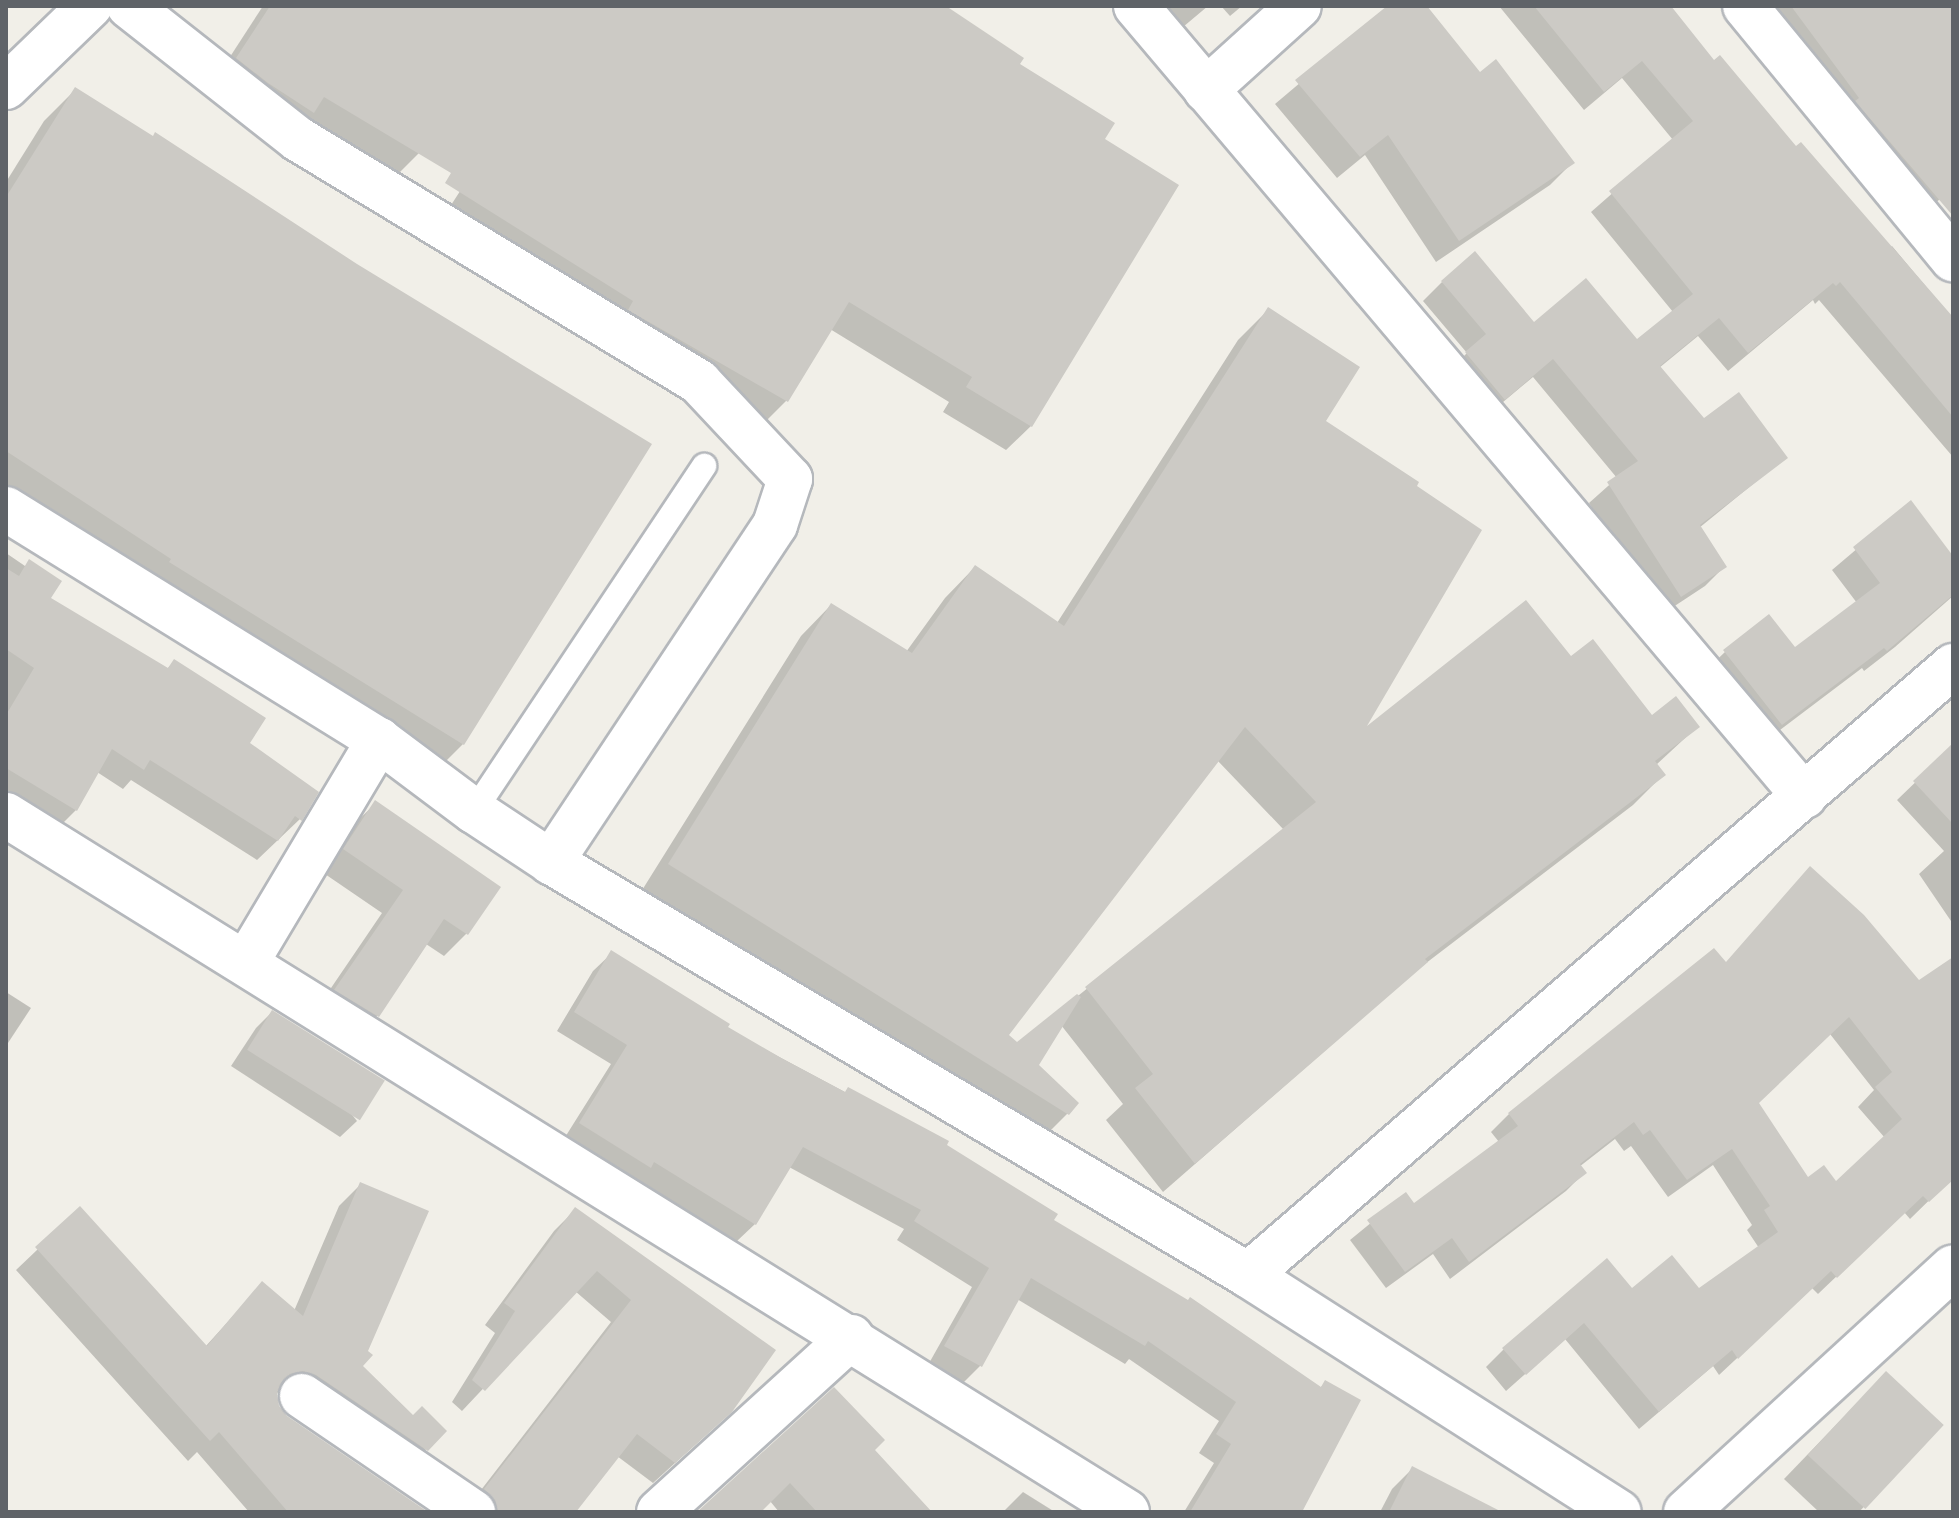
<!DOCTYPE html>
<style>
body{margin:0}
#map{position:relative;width:1959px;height:1518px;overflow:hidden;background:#f1efe8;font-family:"Open Sans",sans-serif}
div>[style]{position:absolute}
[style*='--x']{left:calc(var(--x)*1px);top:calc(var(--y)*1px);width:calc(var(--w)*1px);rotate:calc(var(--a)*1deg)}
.shadow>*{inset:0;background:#0003}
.building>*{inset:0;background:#cccac5;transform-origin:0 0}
.roads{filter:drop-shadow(2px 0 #b5b8bc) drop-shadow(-2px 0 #b5b8bc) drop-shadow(0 2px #b5b8bc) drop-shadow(0 -2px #b5b8bc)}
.service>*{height:24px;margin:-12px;padding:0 12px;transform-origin:12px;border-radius:12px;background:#fff}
.minor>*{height:44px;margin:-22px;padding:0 22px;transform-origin:22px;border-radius:22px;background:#fff}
.tertiary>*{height:44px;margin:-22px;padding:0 22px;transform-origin:22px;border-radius:22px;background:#fff}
span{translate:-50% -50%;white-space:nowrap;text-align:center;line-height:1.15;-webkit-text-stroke:6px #fff;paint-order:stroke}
.frame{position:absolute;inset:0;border:8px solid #5f6368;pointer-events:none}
</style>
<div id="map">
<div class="shadow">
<i style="clip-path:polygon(263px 6px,508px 6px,419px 153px,395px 177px,213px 83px)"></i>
<i style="clip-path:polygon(580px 6px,943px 6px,1017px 64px,1102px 140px,1176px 185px,1031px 426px,1006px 450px,943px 412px,949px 402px,830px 329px,786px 401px,762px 425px,442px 219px)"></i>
<i style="clip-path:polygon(1108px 6px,1208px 6px,1158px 48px,1124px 15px)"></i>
<i style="clip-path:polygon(1221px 6px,1242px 6px,1230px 16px)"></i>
<i style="clip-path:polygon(1391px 6px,1425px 6px,1479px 75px,1572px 163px,1550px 185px,1436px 262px,1365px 155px,1337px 178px,1275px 104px)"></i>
<i style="clip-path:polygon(1499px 6px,1669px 6px,1714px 63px,1890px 248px,1892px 246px,1953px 319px,1953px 457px,1819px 300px,1815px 304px,1813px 300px,1728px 371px,1698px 336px,1659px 368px,1703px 421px,1785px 458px,1699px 528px,1724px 567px,1705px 586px,1661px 615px,1589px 503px,1617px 478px,1533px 377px,1484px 418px,1447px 373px,1467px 353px,1423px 301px,1442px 282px,1534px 325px,1637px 341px,1673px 312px,1591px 212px,1673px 140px,1622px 78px,1584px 110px)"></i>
<i style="clip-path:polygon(1759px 6px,1953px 6px,1953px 188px,1920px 216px)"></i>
<i style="clip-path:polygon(75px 90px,463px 744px,432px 775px,6px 502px,6px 182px,44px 121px)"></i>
<i style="clip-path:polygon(evenodd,1268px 310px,1323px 422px,1361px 734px,1570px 659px,1652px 718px,1697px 727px,1656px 765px,1663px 775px,1633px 805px,1417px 970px,1163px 1192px,1106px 1120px,1123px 1104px,1061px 1025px,1037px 1065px,1068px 1113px,1037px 1144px,639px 895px,801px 636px,831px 605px,906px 652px,945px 598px,975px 567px,1057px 623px,1238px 340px,1268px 310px,1217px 760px,1284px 830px,1017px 1045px,1006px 1035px,1217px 760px)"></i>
<i style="clip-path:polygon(1911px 503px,1953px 559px,1953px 596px,1895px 647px,1864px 671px,1862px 668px,1760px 745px,1703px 673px,1725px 652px,1795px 650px,1857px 603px,1832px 570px)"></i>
<i style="clip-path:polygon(6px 553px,25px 566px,48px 599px,166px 670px,174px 662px,248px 744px,300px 819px,257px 860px,131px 780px,123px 789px,97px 772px,76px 810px,56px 830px,6px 800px)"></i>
<i style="clip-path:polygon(1953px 746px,1953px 924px,1919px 874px,1944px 851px,1897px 800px)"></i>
<i style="clip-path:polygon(376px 803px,498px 888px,466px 934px,444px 956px,426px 944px,377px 1016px,355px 1038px,314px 1013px,382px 913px,322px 872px,353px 825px)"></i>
<i style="clip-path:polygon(612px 953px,725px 1028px,944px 1145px,1052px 1221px,1320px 1388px,1325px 1383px,1299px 1512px,1184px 1512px,1214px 1463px,1199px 1453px,1219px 1421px,1129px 1359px,1125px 1364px,1017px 1299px,980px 1366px,962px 1384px,928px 1365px,972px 1287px,897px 1240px,904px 1229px,789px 1167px,755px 1224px,736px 1242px,636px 1180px,631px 1185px,562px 1142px,611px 1064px,557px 1031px,593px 971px)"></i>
<i style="clip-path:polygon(evenodd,1953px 959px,1953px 1177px,1910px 1219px,1904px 1212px,1818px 1294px,1812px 1288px,1719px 1375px,1713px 1366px,1639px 1429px,1565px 1339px,1506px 1391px,1486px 1367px,1504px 1349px,1631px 1291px,1699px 1291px,1759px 1248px,1747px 1230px,1752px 1225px,1713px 1165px,1668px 1197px,1631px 1146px,1624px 1151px,1615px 1139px,1579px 1167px,1584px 1173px,1566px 1191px,1450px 1279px,1433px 1254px,1386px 1288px,1350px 1240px,1405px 1195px,1414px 1206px,1499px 1142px,1491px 1132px,1509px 1114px,1725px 964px,1919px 983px,1953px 959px,1830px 1034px,1874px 1090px,1858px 1107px,1885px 1138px,1836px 1184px,1808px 1180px,1756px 1104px,1830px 1034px)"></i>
<i style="clip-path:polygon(6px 992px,31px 1008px,6px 1046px)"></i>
<i style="clip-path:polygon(272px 1012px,357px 1121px,340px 1137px,231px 1066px,256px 1028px)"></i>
<i style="clip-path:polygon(361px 1184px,360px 1367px,426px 1450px,405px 1471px,282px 1392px,276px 1393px,278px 1408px,287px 1418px,425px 1512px,249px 1512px,197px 1452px,188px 1461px,16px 1270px,80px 1209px,205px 1347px,262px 1284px,294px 1311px,339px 1206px)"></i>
<i style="clip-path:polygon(575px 1210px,773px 1350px,708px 1433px,653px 1483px,617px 1456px,573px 1512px,464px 1512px,611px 1322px,575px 1291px,462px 1411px,452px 1402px,495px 1333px,485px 1325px,554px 1231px)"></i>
<i style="clip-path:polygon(1862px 1398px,1940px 1425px,1859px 1512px,1819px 1512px,1784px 1479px)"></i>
<i style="clip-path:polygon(872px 1450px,929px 1512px,779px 1512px,770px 1501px,758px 1512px,701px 1512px)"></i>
<i style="clip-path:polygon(1412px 1469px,1498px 1512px,1380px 1512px,1392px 1489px)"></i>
<i style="clip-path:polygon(1023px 1492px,1055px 1512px,1003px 1512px)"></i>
</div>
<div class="building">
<i style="clip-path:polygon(270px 6px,946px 6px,1024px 58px,1020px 64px,1115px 123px,1105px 139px,1179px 185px,1032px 427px,966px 387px,972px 377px,849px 302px,788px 402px,628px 310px,633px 301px,445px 183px,451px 173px,324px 97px,314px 113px,268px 83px,236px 58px)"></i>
<i style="clip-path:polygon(1387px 6px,1427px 6px,1480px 72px,1496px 59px,1575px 163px,1459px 241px,1388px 135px,1360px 157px,1295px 80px)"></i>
<i style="clip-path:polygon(1534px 6px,1671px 6px,1714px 60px,1720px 55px,1796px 146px,1801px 142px,1953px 317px,1953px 417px,1840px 282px,1836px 286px,1833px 283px,1748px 353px,1719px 318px,1660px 366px,1704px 418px,1739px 392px,1788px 458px,1700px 525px,1727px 567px,1681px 597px,1607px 482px,1638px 461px,1553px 359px,1505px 400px,1465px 352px,1486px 334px,1441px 281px,1475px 251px,1534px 322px,1586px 278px,1637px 339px,1693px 294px,1609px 191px,1693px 121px,1642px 61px,1604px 92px)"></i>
<i style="clip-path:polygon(1791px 6px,1953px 6px,1953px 216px,1855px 101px,1859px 98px)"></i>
<i style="clip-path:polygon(75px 87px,153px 136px,155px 132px,357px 264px,652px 444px,464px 745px,169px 562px,171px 559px,6px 451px,6px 197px)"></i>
<i style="clip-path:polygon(1268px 307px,1360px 367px,1326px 421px,1419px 482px,1417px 486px,1482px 530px,1367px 726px,1526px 600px,1571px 656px,1593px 639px,1652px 715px,1676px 696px,1700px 727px,1655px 761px,1666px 775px,1425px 959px,1428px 962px,1195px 1164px,1135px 1088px,1153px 1074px,1085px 987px,1316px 802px,1245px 727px,1009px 1035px,1017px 1042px,1077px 994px,1081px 997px,1039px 1065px,1079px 1103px,1069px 1115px,668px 864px,831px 603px,912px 653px,975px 565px,1064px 626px)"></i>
<i style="clip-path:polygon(1911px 500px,1953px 556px,1953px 595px,1887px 651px,1884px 648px,1782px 725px,1723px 650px,1769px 614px,1795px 647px,1880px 583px,1853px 547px)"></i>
<i style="clip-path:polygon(29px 559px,62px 581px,51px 598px,168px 668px,174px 659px,266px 718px,250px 743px,319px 792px,302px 821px,295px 816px,278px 841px,150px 760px,144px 770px,112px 749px,77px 811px,6px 768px,6px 715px,34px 668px,6px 649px,6px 568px,19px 576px)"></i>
<i style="clip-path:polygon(1953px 743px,1953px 824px,1913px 781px)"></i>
<i style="clip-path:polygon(375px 800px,501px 887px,468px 935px,444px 919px,379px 1017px,334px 990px,403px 890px,343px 849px)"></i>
<i style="clip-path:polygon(evenodd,1810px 866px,1864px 915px,1919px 980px,1953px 957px,1953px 1180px,1929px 1202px,1923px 1196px,1837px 1278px,1831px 1271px,1738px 1359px,1732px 1350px,1659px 1412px,1584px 1323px,1526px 1375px,1502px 1348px,1607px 1258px,1632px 1288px,1672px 1255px,1699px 1288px,1778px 1232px,1764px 1210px,1770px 1206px,1732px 1149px,1687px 1180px,1650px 1130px,1643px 1135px,1634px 1122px,1580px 1164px,1587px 1173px,1469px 1262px,1452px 1238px,1405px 1272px,1367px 1220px,1406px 1192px,1414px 1203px,1518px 1126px,1508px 1113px,1714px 948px,1726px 962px,1810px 866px,1849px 1017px,1892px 1072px,1875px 1087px,1902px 1119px,1836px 1181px,1824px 1165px,1808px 1177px,1759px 1103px,1849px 1017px)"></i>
<i style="clip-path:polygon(611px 950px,730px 1024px,728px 1027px,783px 1059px,845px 1092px,848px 1087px,949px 1141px,947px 1145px,1058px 1214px,1054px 1220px,1188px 1300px,1190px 1297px,1321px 1387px,1325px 1380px,1361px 1400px,1302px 1512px,1190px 1512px,1231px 1444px,1216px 1434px,1236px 1402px,1148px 1341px,1145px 1346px,1031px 1278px,982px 1367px,944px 1346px,989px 1268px,914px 1221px,921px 1210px,803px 1147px,756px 1225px,654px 1162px,651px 1168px,579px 1123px,627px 1045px,574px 1012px)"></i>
<i style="left:272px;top:1010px;width:133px;height:47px;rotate:32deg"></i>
<i style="clip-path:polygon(360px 1182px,429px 1211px,368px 1351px,373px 1355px,363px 1366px,413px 1415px,422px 1406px,447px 1431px,428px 1451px,316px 1375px,303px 1371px,290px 1374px,281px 1383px,277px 1393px,279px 1406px,287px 1416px,428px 1512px,288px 1512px,219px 1432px,210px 1441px,35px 1247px,80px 1206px,207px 1346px,262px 1281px,303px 1316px)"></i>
<i style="clip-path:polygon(575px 1207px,776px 1350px,732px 1412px,675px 1463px,637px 1434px,576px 1512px,498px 1512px,495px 1500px,484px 1489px,631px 1300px,597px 1271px,485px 1391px,472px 1380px,515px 1311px,504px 1303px)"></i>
<i style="left:1886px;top:1371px;width:79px;height:115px;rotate:43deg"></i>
<i style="clip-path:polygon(834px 1387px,885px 1440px,875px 1450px,932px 1512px,817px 1512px,790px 1483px,761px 1512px,697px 1512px)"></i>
<i style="clip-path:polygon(1412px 1466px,1502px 1512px,1389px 1512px)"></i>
</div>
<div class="roads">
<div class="service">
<i style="--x:474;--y:811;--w:415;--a:-56.3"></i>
</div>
<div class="minor">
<i style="--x:129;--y:6;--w:215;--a:38.2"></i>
<i style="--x:298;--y:139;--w:469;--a:31.2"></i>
<i style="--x:699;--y:382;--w:133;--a:46.8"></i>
<i style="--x:790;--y:479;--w:48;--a:108.1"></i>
<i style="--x:775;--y:525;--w:405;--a:123.6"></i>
<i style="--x:1136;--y:6;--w:1035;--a:49.78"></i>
<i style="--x:1745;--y:6;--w:328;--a:50.6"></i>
<i style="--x:6;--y:87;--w:117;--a:-44"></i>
<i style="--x:1206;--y:90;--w:125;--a:-42.1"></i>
<i style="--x:6;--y:509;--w:439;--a:31.8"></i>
<i style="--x:379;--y:740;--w:119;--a:36.8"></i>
<i style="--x:474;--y:811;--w:92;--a:33.5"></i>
<i style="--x:551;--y:862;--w:810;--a:30.65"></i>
<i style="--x:1248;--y:1275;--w:440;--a:32.6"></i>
<i style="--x:246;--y:963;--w:260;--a:-59.2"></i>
<i style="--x:1248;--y:1275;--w:932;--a:-40.82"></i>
<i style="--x:302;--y:1396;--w:207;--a:34.2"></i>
<i style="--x:659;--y:1512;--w:260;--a:-42.3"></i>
<i style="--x:1686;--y:1512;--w:362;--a:-42.5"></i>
</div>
<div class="tertiary">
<i style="--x:6;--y:815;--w:1320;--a:31.87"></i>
</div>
</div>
<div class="frame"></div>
</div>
